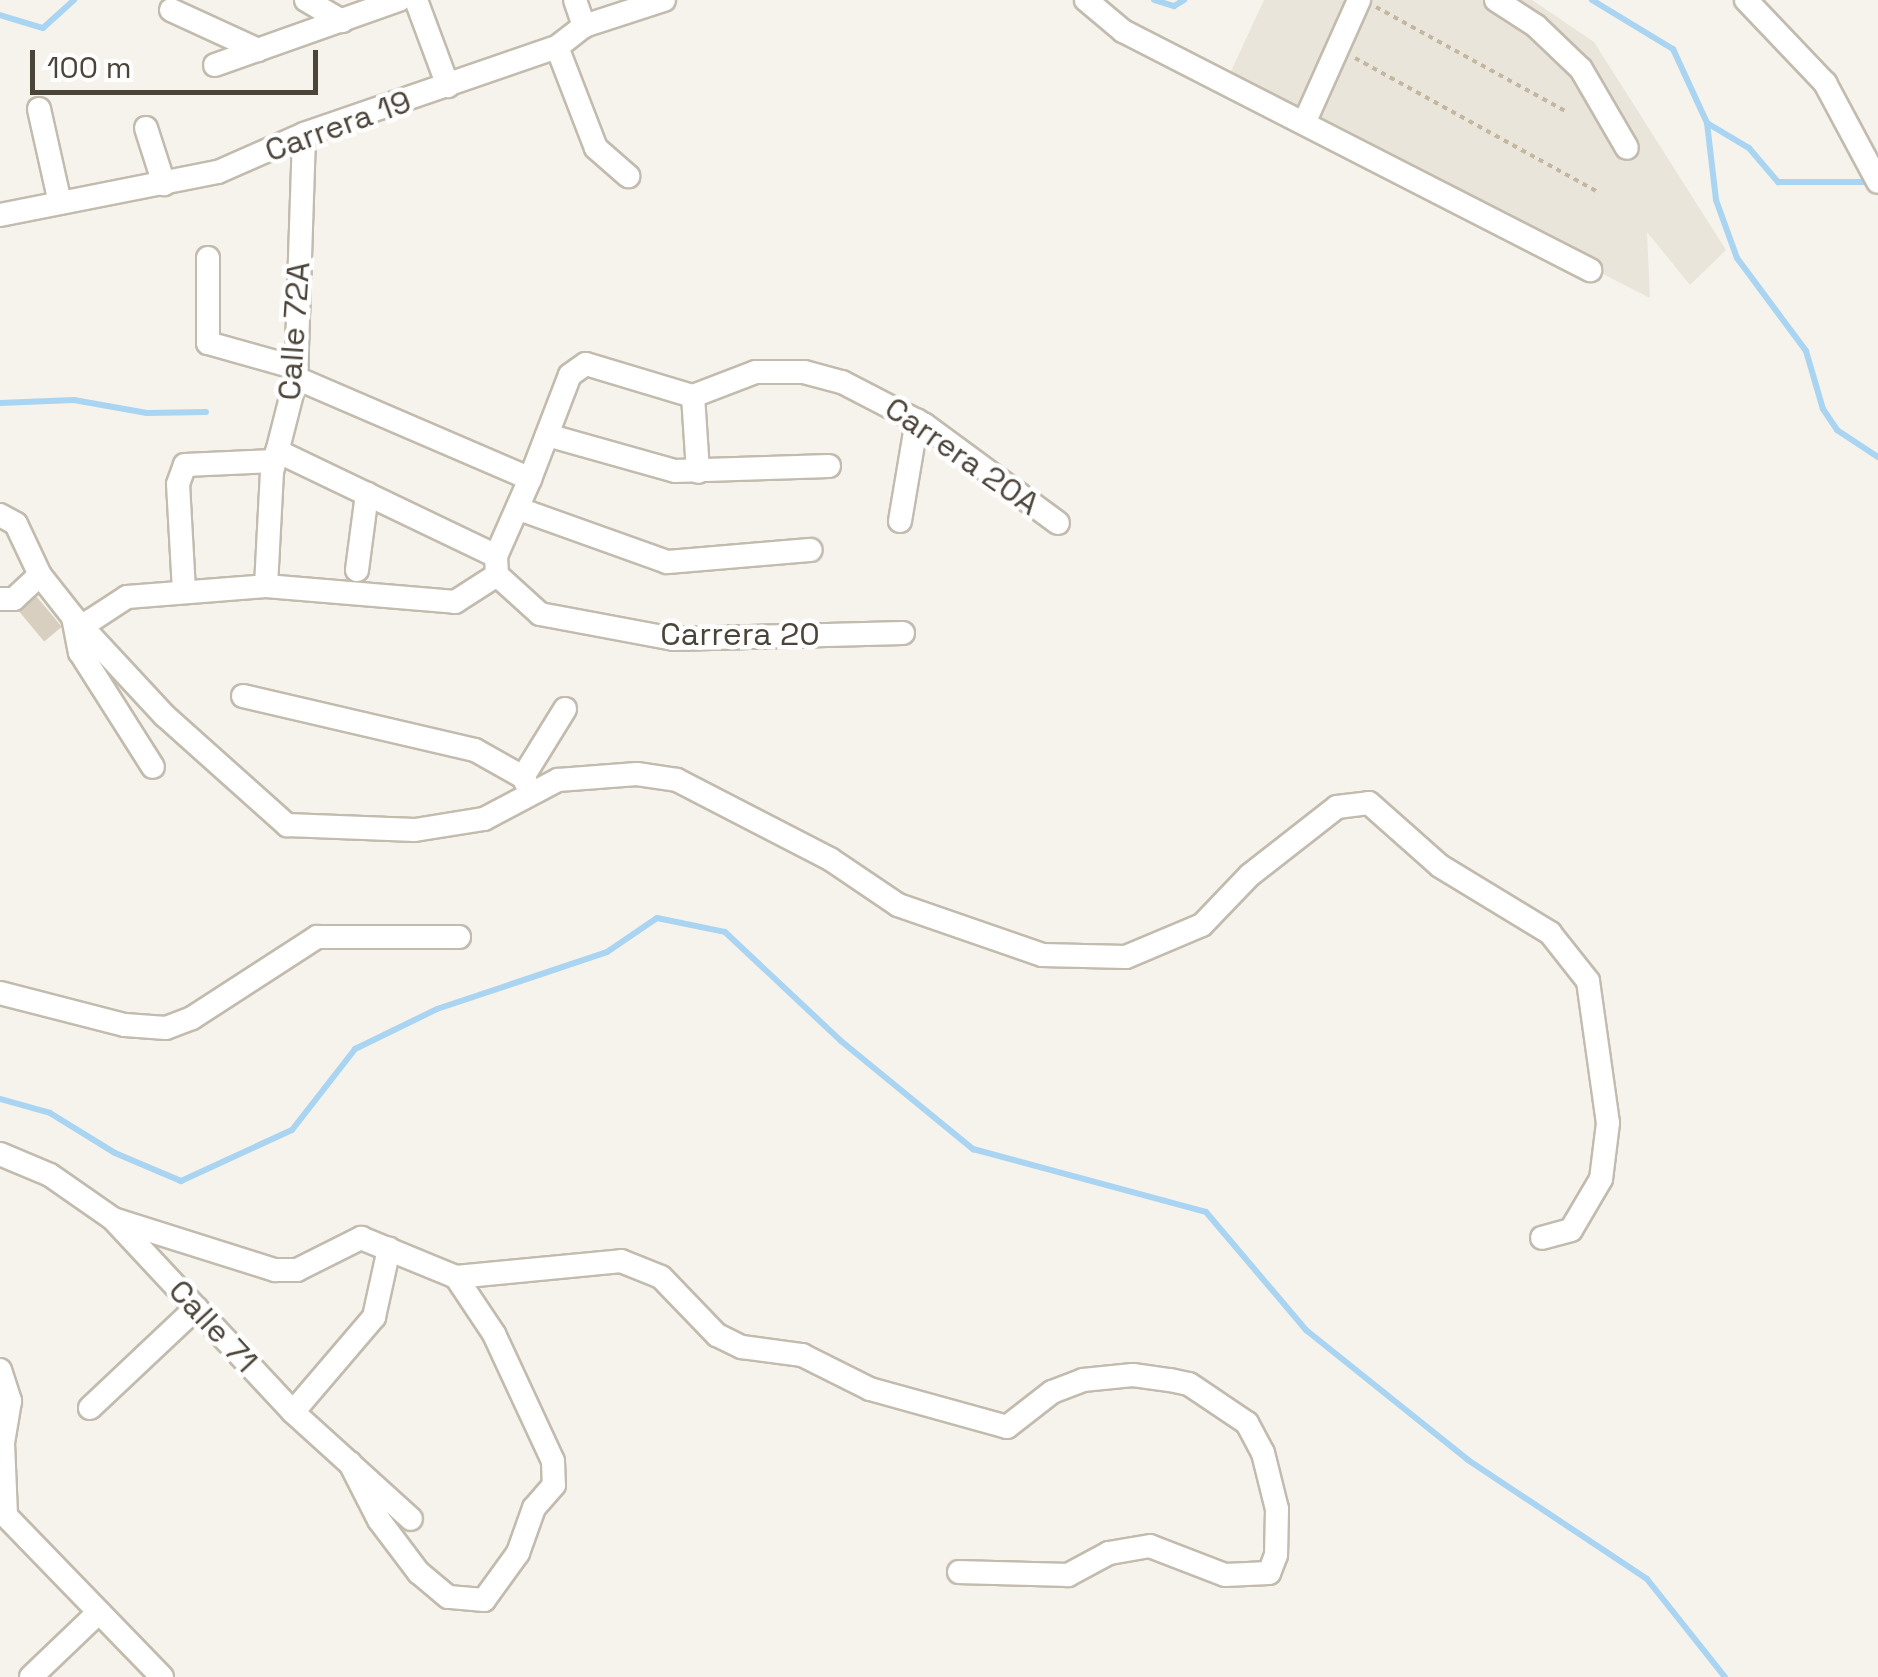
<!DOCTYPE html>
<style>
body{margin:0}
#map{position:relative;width:1878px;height:1677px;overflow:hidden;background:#f6f3ec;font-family:"Space Grotesk",sans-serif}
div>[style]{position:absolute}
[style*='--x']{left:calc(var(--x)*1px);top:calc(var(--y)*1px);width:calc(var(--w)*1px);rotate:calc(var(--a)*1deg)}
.residential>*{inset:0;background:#eae5da}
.stream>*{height:6px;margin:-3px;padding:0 3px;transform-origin:3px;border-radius:3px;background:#a9d4f2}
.building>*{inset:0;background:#d8cfc1;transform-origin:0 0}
.path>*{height:4px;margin-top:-2px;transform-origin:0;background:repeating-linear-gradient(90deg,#c4b79f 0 5px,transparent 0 10px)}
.roads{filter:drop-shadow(2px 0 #c2bbae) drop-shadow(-2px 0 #c2bbae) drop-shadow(0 2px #c2bbae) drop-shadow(0 -2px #c2bbae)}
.minor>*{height:22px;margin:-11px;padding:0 11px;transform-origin:11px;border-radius:11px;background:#fff}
span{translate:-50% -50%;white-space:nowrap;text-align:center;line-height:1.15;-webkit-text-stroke:9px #fff;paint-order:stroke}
.street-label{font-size:32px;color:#4b4439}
.scale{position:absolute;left:30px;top:50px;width:288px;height:45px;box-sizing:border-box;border:5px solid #4b4439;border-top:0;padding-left:12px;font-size:30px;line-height:35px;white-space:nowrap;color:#4b4439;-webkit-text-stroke:8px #fff;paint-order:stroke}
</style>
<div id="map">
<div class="residential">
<i style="clip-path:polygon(1264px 0,1532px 0,1594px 42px,1726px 250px,1690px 285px,1647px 232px,1650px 298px,1226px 82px)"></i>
</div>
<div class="stream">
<i style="--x:1154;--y:0;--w:21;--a:17"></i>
<i style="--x:1174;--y:6;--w:12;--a:-31"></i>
<i style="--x:1592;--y:0;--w:95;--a:31.2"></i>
<i style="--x:1673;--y:49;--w:81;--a:65.3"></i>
<i style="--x:1707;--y:123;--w:49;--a:30.8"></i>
<i style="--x:1749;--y:148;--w:45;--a:49.5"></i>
<i style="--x:1778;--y:182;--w:94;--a:0"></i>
<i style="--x:0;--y:15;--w:45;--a:16.8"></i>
<i style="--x:43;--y:28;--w:42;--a:-42.1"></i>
<i style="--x:1707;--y:123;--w:78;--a:83.3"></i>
<i style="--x:1716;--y:200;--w:62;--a:70.1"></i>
<i style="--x:1737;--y:258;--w:116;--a:53.4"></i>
<i style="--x:1806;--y:351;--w:60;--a:73.7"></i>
<i style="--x:1823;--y:409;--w:25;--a:56"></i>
<i style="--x:1837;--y:430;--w:49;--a:33.4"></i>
<i style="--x:0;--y:403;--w:74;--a:-2.3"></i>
<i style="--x:74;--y:400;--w:74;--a:10.1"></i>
<i style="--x:147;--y:413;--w:59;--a:-1"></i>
<i style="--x:0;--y:1099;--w:52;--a:15.6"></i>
<i style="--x:50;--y:1113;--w:76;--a:31.6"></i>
<i style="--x:115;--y:1153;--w:72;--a:23"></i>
<i style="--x:181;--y:1181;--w:122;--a:-24.7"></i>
<i style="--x:292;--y:1130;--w:103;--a:-52.1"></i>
<i style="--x:355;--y:1049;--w:91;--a:-26"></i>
<i style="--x:437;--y:1009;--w:179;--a:-18.5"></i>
<i style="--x:607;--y:952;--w:60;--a:-34.2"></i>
<i style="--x:657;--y:918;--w:69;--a:11.6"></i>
<i style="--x:725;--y:932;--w:159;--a:43.2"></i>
<i style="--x:841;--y:1041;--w:171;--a:39.3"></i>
<i style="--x:973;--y:1149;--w:241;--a:15.1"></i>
<i style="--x:1206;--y:1212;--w:155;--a:49.7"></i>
<i style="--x:1306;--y:1330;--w:208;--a:38.7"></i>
<i style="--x:1468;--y:1460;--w:215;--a:33.6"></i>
<i style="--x:1647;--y:1579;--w:125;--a:51.5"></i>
</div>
<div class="building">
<i style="left:31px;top:590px;width:48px;height:23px;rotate:50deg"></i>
</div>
<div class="path">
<i style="--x:1376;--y:7;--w:218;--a:28.8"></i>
<i style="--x:1355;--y:58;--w:277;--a:28.9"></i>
</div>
<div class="roads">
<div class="minor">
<i style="--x:306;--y:0;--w:42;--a:30.3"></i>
<i style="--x:416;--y:0;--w:92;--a:69.6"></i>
<i style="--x:575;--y:0;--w:28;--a:71"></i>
<i style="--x:1086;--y:0;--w:48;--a:40"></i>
<i style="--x:1123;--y:31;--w:525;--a:27.1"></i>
<i style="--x:1496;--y:0;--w:48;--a:33"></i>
<i style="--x:1536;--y:26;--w:62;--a:43.7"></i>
<i style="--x:1581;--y:69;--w:91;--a:59.8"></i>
<i style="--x:1746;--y:0;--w:115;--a:46.4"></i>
<i style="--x:1825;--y:83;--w:112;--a:61.8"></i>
<i style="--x:171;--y:10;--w:96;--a:24.7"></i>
<i style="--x:557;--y:47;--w:108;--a:68.9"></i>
<i style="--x:596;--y:148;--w:43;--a:41.2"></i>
<i style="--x:215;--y:65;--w:195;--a:-19.5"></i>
<i style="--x:39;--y:109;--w:96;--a:77.4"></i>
<i style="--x:1305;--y:121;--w:133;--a:-65.9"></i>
<i style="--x:146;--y:128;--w:59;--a:72.2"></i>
<i style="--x:0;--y:215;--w:222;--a:-11.2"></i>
<i style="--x:218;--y:172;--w:94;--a:-23.8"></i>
<i style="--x:304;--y:134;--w:268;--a:-19"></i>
<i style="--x:557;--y:47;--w:34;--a:-38"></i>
<i style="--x:584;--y:26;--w:84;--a:-18"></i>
<i style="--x:208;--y:258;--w:85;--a:90"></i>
<i style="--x:208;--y:343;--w:92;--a:15.7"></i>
<i style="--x:296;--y:378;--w:255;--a:23.3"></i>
<i style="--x:530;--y:479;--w:84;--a:113.8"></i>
<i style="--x:693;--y:396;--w:67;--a:-20.9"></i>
<i style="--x:756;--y:372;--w:48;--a:0"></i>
<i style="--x:804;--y:372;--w:39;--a:15"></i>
<i style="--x:842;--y:382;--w:93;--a:27.4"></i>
<i style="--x:925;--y:425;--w:165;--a:36.4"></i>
<i style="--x:693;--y:396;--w:76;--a:86.2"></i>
<i style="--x:547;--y:435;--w:133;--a:15.7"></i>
<i style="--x:675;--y:471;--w:154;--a:-1.9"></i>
<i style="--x:277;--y:451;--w:243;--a:25.6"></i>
<i style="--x:496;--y:556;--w:19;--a:87"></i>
<i style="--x:497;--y:575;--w:58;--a:42.2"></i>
<i style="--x:540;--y:614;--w:136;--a:10.6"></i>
<i style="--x:674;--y:639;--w:229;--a:-1.5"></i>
<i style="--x:530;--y:479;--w:111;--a:-69"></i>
<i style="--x:570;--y:375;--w:19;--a:-35"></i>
<i style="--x:586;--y:364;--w:112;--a:16.7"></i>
<i style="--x:519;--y:509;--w:157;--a:19.7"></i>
<i style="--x:667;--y:562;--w:144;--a:-4.8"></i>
<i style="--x:0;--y:515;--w:18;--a:29"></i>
<i style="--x:16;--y:524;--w:56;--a:64.8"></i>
<i style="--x:40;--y:575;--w:53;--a:51.8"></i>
<i style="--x:73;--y:617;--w:135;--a:47.1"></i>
<i style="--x:165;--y:716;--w:164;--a:41.8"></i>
<i style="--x:287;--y:825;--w:128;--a:2.2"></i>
<i style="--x:415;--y:830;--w:70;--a:-9.1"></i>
<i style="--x:484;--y:819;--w:84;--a:-27.8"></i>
<i style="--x:558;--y:780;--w:79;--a:-4.3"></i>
<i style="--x:637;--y:774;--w:40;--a:8.5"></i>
<i style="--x:677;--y:780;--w:172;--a:27.3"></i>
<i style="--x:830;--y:859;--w:82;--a:34.1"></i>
<i style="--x:898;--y:905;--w:152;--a:19.1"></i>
<i style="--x:1042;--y:955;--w:84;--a:1.4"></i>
<i style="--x:1126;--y:957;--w:82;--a:-22.8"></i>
<i style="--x:1202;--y:925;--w:69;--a:-46.2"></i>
<i style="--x:1250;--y:875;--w:110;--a:-38"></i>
<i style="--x:1337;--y:807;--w:32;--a:-7"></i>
<i style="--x:1369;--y:803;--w:95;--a:41.6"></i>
<i style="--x:1440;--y:866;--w:129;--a:31.3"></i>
<i style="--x:1550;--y:933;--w:61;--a:51.6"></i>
<i style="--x:1588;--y:981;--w:143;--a:82"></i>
<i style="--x:1608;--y:1123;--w:56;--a:97.1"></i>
<i style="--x:1601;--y:1179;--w:59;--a:120.5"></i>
<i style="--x:1571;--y:1230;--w:30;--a:165"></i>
<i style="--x:900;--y:521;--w:102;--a:-80.4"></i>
<i style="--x:357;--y:570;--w:77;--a:-82.5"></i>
<i style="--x:266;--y:586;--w:114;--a:-87"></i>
<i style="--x:272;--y:472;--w:97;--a:-75.7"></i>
<i style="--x:296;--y:378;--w:244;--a:-88.1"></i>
<i style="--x:184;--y:591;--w:107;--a:-93.2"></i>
<i style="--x:178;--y:484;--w:20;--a:-70"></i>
<i style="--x:185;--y:465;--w:89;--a:-2.6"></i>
<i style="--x:0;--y:599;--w:14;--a:0"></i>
<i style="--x:14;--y:599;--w:35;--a:-43"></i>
<i style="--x:73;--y:617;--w:36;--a:79"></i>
<i style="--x:80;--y:652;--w:136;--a:57.6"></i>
<i style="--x:84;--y:625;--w:51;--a:-33.1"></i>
<i style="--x:127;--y:597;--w:139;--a:-4.5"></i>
<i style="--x:266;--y:586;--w:190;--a:4.8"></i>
<i style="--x:455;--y:602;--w:50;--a:-32.7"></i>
<i style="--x:243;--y:696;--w:238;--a:13.1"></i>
<i style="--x:475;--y:750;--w:55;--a:29.4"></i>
<i style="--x:523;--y:777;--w:16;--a:63"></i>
<i style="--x:523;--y:777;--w:80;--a:-58.3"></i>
<i style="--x:0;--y:993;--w:129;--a:14.4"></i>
<i style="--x:125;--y:1025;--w:41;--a:4.2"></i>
<i style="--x:166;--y:1028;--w:28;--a:-21"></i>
<i style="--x:192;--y:1018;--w:149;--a:-32.9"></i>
<i style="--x:317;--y:937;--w:142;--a:0"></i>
<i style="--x:0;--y:1154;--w:54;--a:22.8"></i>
<i style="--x:50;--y:1175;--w:77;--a:34.9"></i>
<i style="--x:113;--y:1219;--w:264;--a:47"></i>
<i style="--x:293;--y:1412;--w:159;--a:42.2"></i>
<i style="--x:113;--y:1219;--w:170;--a:17.5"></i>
<i style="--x:275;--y:1270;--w:22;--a:0"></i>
<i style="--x:297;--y:1270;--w:72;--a:-26.6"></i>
<i style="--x:361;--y:1238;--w:103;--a:22.3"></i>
<i style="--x:456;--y:1277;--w:69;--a:56.3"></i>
<i style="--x:494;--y:1334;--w:140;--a:65.1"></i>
<i style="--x:553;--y:1461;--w:24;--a:88"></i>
<i style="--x:554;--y:1485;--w:30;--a:131"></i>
<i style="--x:534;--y:1508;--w:48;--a:109.6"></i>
<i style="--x:518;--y:1553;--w:58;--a:125.9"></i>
<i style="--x:484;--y:1600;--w:36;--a:-175"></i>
<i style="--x:448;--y:1597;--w:38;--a:-140"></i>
<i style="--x:419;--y:1573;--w:66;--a:-127"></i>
<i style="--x:379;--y:1520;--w:64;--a:-117"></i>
<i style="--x:456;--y:1277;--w:166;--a:-5.5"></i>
<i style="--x:621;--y:1261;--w:43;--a:21.8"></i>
<i style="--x:661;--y:1277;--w:81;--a:46"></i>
<i style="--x:717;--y:1335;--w:28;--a:26"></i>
<i style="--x:742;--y:1347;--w:61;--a:7.6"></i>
<i style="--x:802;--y:1355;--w:76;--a:26.6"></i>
<i style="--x:870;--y:1389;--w:142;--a:15.5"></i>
<i style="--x:1007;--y:1427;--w:57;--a:-37.9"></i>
<i style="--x:1052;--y:1392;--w:33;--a:-21"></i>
<i style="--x:1083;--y:1380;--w:50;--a:-5.7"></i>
<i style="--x:1133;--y:1375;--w:37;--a:8"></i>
<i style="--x:1170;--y:1380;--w:19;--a:12"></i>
<i style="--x:1189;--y:1384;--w:70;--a:33.9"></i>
<i style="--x:1247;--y:1423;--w:34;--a:62"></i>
<i style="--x:1263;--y:1453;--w:58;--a:76"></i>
<i style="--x:1277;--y:1509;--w:46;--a:91.2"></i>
<i style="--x:1276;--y:1555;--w:19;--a:111"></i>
<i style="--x:1269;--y:1573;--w:44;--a:177.4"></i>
<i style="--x:1225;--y:1575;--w:80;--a:-158.9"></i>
<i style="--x:1150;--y:1546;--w:42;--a:170.3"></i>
<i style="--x:1109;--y:1553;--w:47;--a:151.8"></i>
<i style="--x:1068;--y:1575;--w:109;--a:-178.4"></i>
<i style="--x:0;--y:1370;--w:33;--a:72"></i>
<i style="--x:10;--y:1401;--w:43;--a:99.5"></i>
<i style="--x:3;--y:1443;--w:73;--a:87.6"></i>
<i style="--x:6;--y:1516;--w:224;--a:45.9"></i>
<i style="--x:90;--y:1408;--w:146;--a:-43.3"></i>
<i style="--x:293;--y:1412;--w:125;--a:-49.5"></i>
<i style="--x:374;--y:1317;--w:70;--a:-77.6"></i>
<i style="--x:31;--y:1677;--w:94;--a:-43.7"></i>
</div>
</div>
<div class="street-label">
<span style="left:338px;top:126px;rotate:-20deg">Carrera 19</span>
<span style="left:294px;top:331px;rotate:-86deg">Calle 72A</span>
<span style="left:962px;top:456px;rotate:35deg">Carrera 20A</span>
<span style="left:740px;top:634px">Carrera 20</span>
<span style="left:213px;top:1326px;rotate:47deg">Calle 71</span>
</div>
<div class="scale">100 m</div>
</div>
